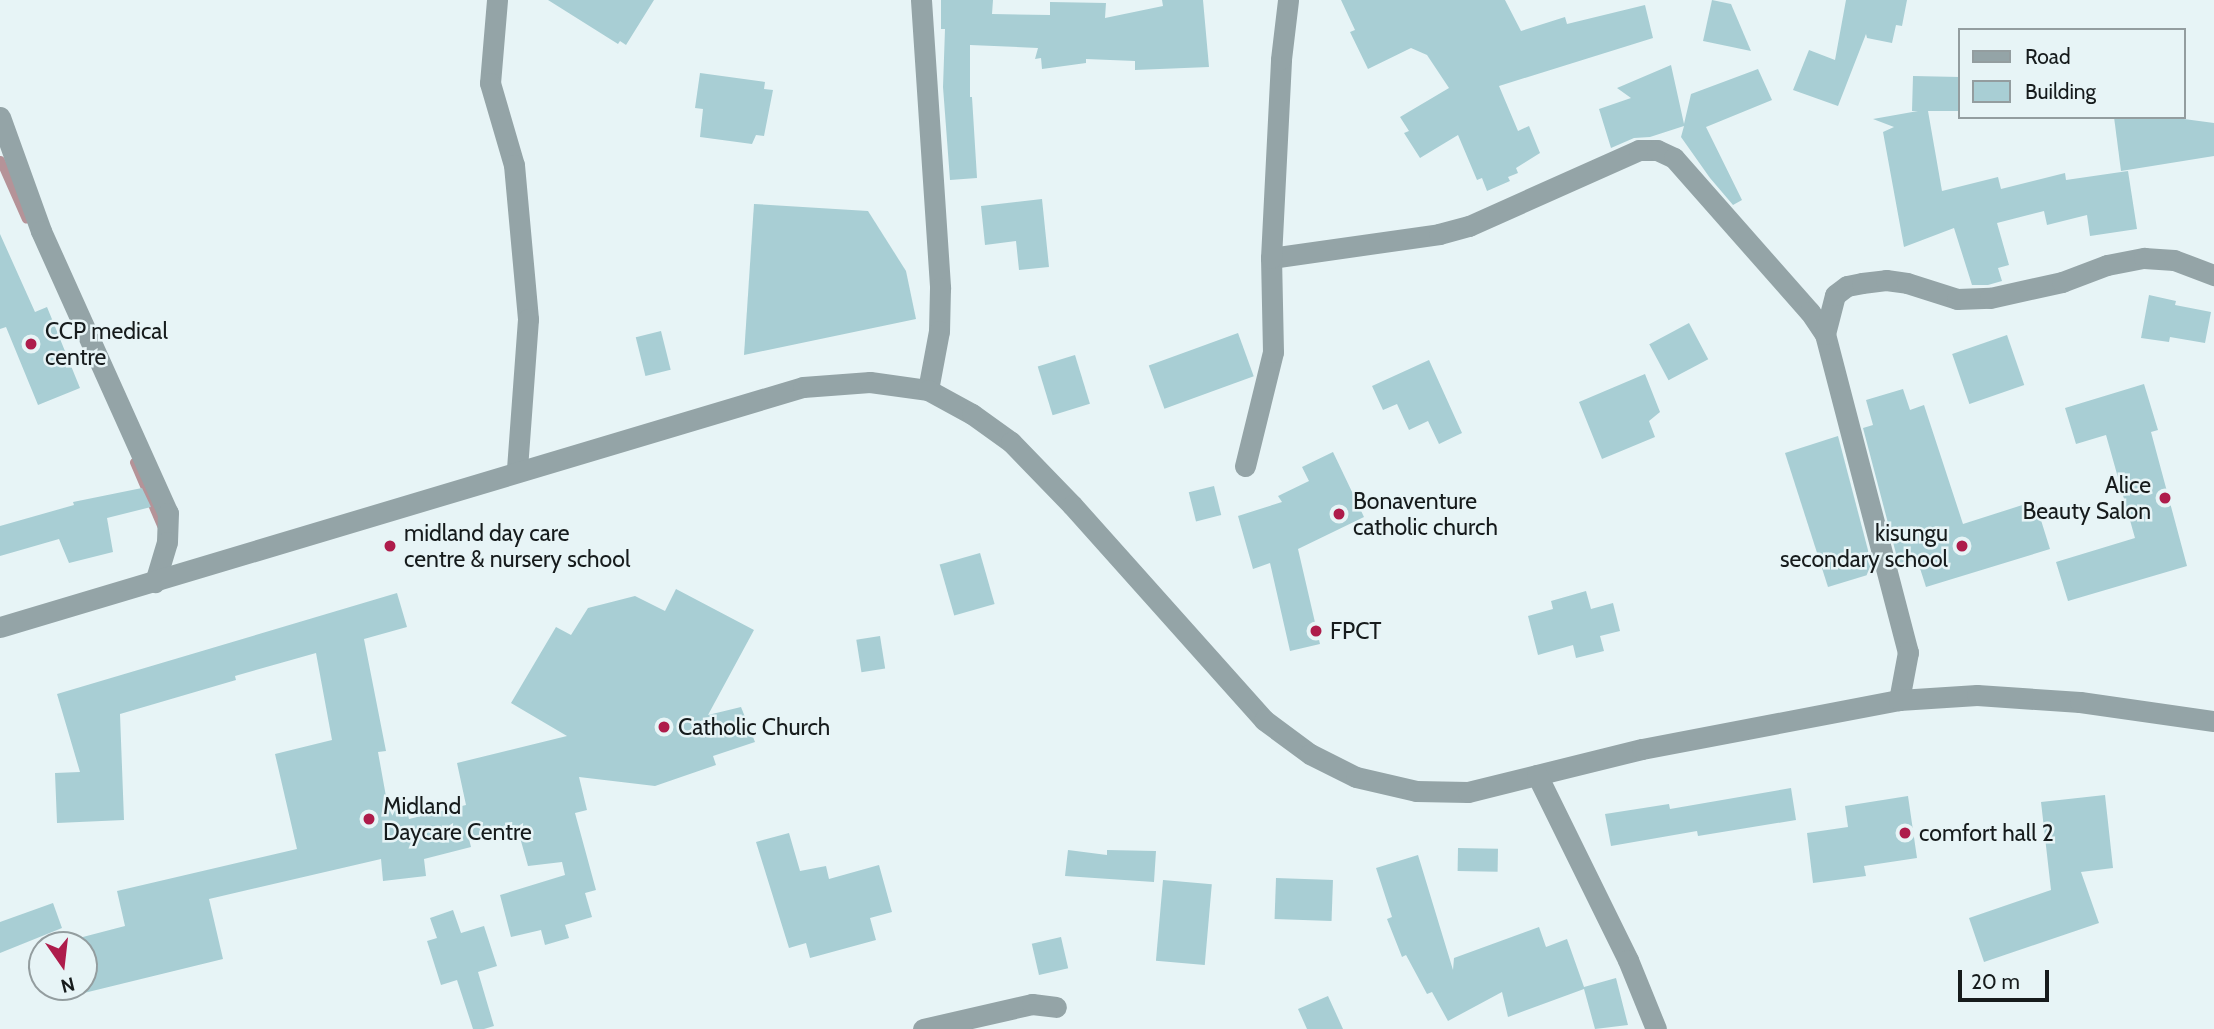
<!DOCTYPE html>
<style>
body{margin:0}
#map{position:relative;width:2214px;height:1029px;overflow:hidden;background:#e7f4f6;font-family:Cabin,sans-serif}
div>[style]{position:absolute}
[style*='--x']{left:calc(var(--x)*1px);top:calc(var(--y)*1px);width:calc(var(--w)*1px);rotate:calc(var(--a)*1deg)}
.stream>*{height:9px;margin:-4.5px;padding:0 4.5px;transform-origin:4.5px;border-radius:4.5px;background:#b59398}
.building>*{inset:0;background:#a8ced4;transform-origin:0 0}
.minor>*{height:21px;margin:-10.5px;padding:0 10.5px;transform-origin:10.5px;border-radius:10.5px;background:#94a4a7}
.dots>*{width:19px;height:19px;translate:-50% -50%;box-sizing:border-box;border:4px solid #e7f4f6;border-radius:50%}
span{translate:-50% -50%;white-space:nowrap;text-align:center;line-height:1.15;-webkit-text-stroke:5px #e7f4f6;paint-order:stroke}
.poi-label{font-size:23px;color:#161b1c}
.left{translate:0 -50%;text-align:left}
.right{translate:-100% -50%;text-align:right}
.legend{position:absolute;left:1958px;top:28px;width:228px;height:91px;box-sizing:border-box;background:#e7f4f6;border:2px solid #939d9f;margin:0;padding:9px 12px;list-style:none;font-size:21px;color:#161b1c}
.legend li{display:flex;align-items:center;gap:14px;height:35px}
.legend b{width:35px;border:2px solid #939d9f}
.north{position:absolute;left:28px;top:931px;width:70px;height:70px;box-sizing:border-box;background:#e7f4f6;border:2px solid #939d9f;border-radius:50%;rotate:166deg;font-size:19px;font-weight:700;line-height:28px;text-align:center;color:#161b1c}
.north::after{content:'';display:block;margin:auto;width:24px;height:32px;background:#ae1c4b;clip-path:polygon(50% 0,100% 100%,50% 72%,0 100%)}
.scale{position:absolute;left:1958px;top:970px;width:91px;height:32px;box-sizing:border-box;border:4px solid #161b1c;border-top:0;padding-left:9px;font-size:21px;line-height:24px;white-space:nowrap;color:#161b1c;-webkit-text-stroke:5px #e7f4f6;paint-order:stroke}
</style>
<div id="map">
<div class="stream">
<i style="--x:0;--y:160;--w:64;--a:66.2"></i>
<i style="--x:134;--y:462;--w:69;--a:66.8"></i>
</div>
<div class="building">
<i style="clip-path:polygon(548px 0,654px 0,626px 45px,620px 41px,618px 44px)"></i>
<i style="clip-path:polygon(941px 0,993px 0,992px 14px,1050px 15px,1050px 2px,1106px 3px,1105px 18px,1163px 6px,1162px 0,1203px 0,1209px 67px,1135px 70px,1135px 61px,1086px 59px,1086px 63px,1042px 69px,1041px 58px,1035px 59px,1038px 48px,970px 45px,970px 97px,972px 97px,977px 178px,950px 180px,943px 87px,945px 29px,941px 29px)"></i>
<i style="clip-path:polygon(1341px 0,1505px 0,1521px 31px,1565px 17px,1567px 24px,1645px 5px,1653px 38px,1499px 86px,1518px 131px,1529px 126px,1540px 153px,1516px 168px,1518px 173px,1508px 177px,1510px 181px,1487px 191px,1482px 178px,1477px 180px,1458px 135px,1420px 158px,1404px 133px,1409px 131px,1400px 117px,1449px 88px,1427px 55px,1411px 48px,1368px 69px,1350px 32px,1355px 30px)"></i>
<i style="clip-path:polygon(1712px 0,1731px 4px,1751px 51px,1703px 41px)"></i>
<i style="clip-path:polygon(1846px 0,1907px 0,1902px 26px,1896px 25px,1892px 43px,1867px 38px,1866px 34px,1838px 106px,1793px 90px,1809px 50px,1835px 60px)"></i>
<i style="clip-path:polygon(1671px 65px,1684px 124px,1691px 94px,1758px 69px,1772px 100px,1706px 127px,1742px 200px,1733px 205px,1710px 178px,1681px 137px,1684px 126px,1650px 137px,1634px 138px,1611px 148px,1599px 109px,1631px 98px,1617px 88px)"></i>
<i style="clip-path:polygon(700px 73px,765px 82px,764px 89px,773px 90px,764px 136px,756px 135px,752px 144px,700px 137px,703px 109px,695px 108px)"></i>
<i style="clip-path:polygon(1913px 76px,1960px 77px,1960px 111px,1928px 111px,1942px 191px,1998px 177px,2001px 189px,2065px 173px,2066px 180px,2128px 171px,2137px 229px,2090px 236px,2087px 215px,2047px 225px,2044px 211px,1997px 223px,2009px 265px,1998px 268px,2002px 281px,1988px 285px,1972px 285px,1954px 228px,1904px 247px,1883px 132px,1894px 127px,1873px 119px,1918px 111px,1912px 111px)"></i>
<i style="clip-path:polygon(2114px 117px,2169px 117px,2214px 123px,2214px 156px,2121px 171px)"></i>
<i style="clip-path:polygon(1042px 199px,1049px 267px,1019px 270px,1016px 241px,985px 245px,981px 206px)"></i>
<i style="clip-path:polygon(754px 204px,868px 211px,906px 271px,916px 319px,744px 355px)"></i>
<i style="clip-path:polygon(0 234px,35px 312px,47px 307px,80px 388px,38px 405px,6px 327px,0 329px)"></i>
<i style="clip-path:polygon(2149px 295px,2176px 301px,2175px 305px,2211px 312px,2205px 343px,2170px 337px,2169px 342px,2141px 338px)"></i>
<i style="left:1689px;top:323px;width:41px;height:45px;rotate:62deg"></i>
<i style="left:661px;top:331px;width:40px;height:26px;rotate:76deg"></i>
<i style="left:1238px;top:333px;width:46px;height:95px;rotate:70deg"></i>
<i style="left:2007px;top:335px;width:53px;height:58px;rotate:71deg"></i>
<i style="left:1075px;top:355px;width:51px;height:39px;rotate:73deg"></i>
<i style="clip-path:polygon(1429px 360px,1462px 433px,1439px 444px,1428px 421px,1409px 430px,1397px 404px,1383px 410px,1372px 386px)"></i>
<i style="clip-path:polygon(1645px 374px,1660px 412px,1649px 421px,1655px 437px,1602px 459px,1579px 402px)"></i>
<i style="clip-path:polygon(2144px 384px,2158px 430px,2151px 432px,2187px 566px,2068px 601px,2056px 562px,2135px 538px,2106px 435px,2076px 444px,2065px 408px)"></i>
<i style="clip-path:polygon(1903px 389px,1910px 410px,1924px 405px,1963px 524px,2035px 501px,2050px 549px,1926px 587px,1917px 559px,1899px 565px,1863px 428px,1873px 425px,1866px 400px)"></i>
<i style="clip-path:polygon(1838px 436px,1874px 573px,1828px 587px,1785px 453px)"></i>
<i style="clip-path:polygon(1333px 452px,1364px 517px,1298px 549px,1320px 644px,1290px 651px,1270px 563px,1253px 569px,1238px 516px,1282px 502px,1278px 496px,1309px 481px,1302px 467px)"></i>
<i style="left:1214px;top:486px;width:30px;height:26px;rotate:76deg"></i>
<i style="clip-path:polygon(142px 488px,151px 507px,107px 518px,113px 552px,69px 563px,59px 539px,0 556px,0 526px,74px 505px,73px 502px)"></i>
<i style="left:980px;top:553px;width:53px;height:42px;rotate:74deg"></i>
<i style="clip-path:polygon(676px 589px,754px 630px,708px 715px,741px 707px,755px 742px,713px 756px,716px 765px,655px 786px,579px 777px,587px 810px,575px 813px,596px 890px,585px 893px,592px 917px,565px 925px,569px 938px,545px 945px,541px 930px,511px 937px,500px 895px,565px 875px,562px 862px,528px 866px,517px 827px,469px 839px,471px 847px,424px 859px,426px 876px,383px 881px,381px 859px,209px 899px,223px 959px,84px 993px,84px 945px,81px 945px,79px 938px,125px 926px,117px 891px,297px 849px,275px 754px,332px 740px,316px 653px,235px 676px,236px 680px,120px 714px,124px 820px,57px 823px,55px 773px,80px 772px,57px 694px,397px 593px,407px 627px,364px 639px,386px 751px,378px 752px,387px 802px,404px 798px,409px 819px,466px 805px,457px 763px,567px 736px,511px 703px,556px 627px,571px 635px,588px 608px,635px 596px,665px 611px)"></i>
<i style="clip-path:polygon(1586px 591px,1591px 609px,1613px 603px,1620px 631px,1600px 636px,1604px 651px,1576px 658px,1573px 645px,1538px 655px,1528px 616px,1553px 609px,1551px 601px)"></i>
<i style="left:880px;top:636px;width:33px;height:24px;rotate:81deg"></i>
<i style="clip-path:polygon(1791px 788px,1796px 820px,1698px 836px,1697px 831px,1611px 846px,1605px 814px,1669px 804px,1670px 809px)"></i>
<i style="clip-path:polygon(2105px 795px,2113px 868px,2081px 872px,2099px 923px,1984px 962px,1969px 918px,2051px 890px,2041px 802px)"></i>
<i style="clip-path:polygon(1908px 796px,1917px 858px,1864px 866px,1866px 876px,1813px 883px,1807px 833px,1848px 827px,1845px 806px)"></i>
<i style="clip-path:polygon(789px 833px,800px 871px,826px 866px,829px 879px,879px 865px,892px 912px,870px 918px,876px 940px,810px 958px,806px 943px,789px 948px,756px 842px)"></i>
<i style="left:1458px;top:848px;width:40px;height:23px;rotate:1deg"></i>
<i style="clip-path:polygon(1068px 850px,1107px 855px,1107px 850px,1156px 851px,1154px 882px,1065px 876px)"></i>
<i style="clip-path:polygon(1418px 855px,1453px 970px,1454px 958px,1539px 927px,1546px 947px,1567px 939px,1584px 987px,1616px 978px,1628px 1025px,1595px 1029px,1584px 989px,1508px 1017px,1502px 992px,1448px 1021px,1432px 992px,1427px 994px,1406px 955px,1402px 957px,1387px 919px,1392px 917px,1376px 868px)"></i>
<i style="left:1276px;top:878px;width:57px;height:41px;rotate:2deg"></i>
<i style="left:1163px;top:880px;width:49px;height:81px;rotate:5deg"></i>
<i style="clip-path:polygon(53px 903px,62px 928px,0 953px,0 922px)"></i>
<i style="clip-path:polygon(453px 910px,461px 933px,484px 926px,497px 966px,478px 972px,494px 1026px,484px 1029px,473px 1029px,457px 980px,441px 985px,427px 941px,437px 938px,430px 918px)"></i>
<i style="left:1061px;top:937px;width:32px;height:30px;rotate:77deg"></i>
<i style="clip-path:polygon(1328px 996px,1343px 1029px,1307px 1029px,1298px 1009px)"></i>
</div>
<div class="minor">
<i style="--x:497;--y:0;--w:83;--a:94.8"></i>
<i style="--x:490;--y:83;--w:85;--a:73.7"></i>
<i style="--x:514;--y:165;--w:155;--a:84.8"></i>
<i style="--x:528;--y:319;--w:151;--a:94.2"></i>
<i style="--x:921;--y:0;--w:289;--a:86.2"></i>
<i style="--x:940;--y:288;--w:43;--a:91.3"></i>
<i style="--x:939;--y:331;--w:60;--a:100.6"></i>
<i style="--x:0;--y:117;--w:121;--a:70.2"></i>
<i style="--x:41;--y:231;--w:309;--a:65.8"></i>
<i style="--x:168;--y:513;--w:29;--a:92"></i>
<i style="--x:167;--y:542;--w:42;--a:106.7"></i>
<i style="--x:1271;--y:258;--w:170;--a:-8.1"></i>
<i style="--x:1439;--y:234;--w:31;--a:-15"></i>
<i style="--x:1469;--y:226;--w:186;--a:-24.1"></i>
<i style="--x:1639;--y:150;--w:18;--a:0"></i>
<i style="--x:1657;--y:150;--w:19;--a:25"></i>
<i style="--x:1674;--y:158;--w:205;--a:48.6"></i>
<i style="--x:1810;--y:312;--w:27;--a:56"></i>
<i style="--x:1825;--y:334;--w:329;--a:75.4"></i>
<i style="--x:1908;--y:652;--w:49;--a:100.6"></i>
<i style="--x:1825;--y:334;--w:40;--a:-75.6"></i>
<i style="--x:1835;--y:295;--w:15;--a:-37"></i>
<i style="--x:1847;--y:286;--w:15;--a:-11"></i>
<i style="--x:1862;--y:283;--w:24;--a:-7"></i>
<i style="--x:1886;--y:280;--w:21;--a:8"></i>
<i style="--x:1907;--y:283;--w:52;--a:17.7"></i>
<i style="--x:1957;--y:299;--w:33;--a:-2"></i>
<i style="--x:1990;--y:298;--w:74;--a:-12.5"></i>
<i style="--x:2062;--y:282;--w:48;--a:-20.7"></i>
<i style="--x:2107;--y:265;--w:38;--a:-11"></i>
<i style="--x:2144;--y:258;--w:30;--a:4"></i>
<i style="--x:2174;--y:260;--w:43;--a:20.6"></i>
<i style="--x:1245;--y:466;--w:117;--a:-76.2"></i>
<i style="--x:1273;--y:352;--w:94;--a:-91.2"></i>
<i style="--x:1271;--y:258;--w:199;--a:-87.1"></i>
<i style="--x:1281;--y:59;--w:59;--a:-83.2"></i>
<i style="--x:0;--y:627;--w:838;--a:-16.64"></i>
<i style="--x:803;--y:387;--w:67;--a:-4.3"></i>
<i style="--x:870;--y:382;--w:59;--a:7.9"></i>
<i style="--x:928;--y:390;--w:50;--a:28.6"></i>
<i style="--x:972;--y:414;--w:48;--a:35.7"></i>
<i style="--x:1011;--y:442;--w:88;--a:45.9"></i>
<i style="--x:1072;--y:505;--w:288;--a:48.2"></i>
<i style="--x:1264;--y:720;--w:57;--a:36.5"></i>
<i style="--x:1310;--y:754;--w:51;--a:26.6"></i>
<i style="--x:1356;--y:777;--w:62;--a:13.1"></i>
<i style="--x:1416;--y:791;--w:52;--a:1.1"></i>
<i style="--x:1468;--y:792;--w:179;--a:-13.9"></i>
<i style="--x:1642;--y:749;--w:262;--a:-10.8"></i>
<i style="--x:1899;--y:700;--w:78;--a:-3.7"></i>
<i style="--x:1977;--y:695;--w:103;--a:3.9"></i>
<i style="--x:2080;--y:702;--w:135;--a:8.1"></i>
<i style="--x:1537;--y:775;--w:206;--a:63.8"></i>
<i style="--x:1628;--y:960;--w:74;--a:67.9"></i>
<i style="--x:923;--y:1029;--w:112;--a:-12.9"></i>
<i style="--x:1032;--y:1004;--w:24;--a:7"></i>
</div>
<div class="dots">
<i style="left:31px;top:344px;background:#ae1c4b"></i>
<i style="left:2165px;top:498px;background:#ae1c4b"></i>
<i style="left:1339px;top:514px;background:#ae1c4b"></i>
<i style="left:390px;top:546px;background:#ae1c4b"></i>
<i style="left:1962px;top:546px;background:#ae1c4b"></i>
<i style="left:1316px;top:631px;background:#ae1c4b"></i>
<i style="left:664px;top:727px;background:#ae1c4b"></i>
<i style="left:369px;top:819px;background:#ae1c4b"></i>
<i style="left:1905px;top:833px;background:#ae1c4b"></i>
</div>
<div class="poi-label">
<span class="left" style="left:45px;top:344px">CCP medical<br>centre</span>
<span class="right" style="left:2151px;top:498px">Alice<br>Beauty Salon</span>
<span class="left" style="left:1353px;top:514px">Bonaventure<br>catholic church</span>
<span class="left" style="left:404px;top:546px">midland day care<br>centre &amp; nursery school</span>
<span class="right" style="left:1948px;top:546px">kisungu<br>secondary school</span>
<span class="left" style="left:1330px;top:631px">FPCT</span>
<span class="left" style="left:678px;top:727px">Catholic Church</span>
<span class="left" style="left:383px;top:819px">Midland<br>Daycare Centre</span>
<span class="left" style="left:1919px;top:833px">comfort hall 2</span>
</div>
<ul class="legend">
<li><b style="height:9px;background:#94a4a7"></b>Road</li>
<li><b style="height:19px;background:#a8ced4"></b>Building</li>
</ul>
<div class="north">N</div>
<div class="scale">20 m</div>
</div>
